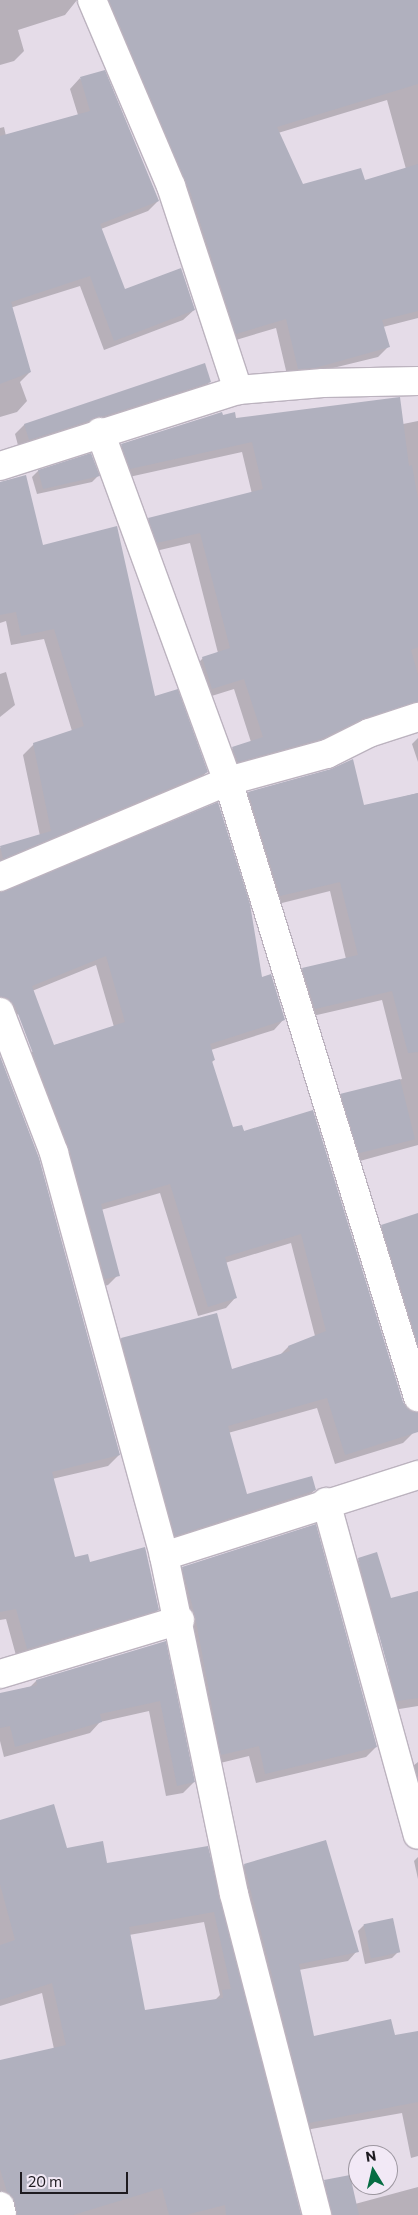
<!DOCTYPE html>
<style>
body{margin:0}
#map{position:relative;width:418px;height:2215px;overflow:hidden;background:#e5dce8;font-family:Commissioner,sans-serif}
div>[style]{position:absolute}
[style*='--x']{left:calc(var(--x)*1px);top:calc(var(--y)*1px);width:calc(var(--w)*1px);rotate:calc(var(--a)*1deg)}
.shadow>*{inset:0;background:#0003}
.building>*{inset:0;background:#b0b0be;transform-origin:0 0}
.roads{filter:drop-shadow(1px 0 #bcb3bf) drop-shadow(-1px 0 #bcb3bf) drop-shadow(0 1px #bcb3bf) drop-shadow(0 -1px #bcb3bf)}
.minor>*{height:28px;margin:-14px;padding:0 14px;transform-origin:14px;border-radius:14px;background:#fff}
span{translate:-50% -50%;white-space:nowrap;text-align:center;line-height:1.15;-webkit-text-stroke:5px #f2e9f6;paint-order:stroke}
.north{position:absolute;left:348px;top:2145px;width:50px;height:50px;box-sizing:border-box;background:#f2e9f6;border:1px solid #9d97a0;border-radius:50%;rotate:351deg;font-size:14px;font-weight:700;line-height:20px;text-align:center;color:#1e1b20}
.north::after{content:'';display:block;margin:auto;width:18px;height:22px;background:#066d43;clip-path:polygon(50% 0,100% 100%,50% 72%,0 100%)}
.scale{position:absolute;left:20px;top:2172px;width:108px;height:22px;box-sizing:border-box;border:2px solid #1e1b20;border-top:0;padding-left:6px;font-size:15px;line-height:18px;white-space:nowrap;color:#1e1b20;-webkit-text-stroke:4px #f2e9f6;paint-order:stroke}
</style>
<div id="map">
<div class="shadow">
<i style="clip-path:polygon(0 0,77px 0,65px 15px,18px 30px,24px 51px,14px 61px,0 65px)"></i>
<i style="clip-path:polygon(evenodd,93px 0,418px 0,418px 318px,383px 327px,388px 347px,378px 357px,288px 379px,276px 328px,226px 343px,93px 0,387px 100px,406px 169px,364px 181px,302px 186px,278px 133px,387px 100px)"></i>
<i style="clip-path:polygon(80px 78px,158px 201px,148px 211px,101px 229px,124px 291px,194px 310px,183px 320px,104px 350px,80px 286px,10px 308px,30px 372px,20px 382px,27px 401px,17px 412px,0 417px,0 128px,4px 127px,6px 136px,78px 115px,70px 89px)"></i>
<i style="clip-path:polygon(210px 382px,201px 391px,19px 449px,15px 434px,24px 425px)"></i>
<i style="clip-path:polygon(222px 416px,235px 420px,403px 424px,418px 421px,418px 718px,227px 772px,222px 758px,233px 748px,251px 742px,234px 689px,202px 699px,192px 669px,203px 658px,218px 653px,190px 543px,147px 553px,139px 530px,149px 519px,252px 494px,242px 452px,120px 479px,111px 455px,122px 445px)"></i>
<i style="clip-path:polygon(90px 455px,98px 476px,92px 482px,37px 494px,32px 477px,38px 471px)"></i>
<i style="clip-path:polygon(0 483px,42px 546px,207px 772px,196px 782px,0 865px,0 848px,40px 836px,23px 755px,34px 744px,72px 731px,44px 639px,11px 645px,6px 621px,0 623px)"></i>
<i style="clip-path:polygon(6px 672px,15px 705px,0 717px,0 674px)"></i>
<i style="clip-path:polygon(418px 738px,418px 762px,412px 744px)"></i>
<i style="clip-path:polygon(248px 793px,363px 807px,418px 793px,418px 1145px,349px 1164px,331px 1105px,341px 1095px,402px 1079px,382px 1000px,304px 1018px,292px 979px,303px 969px,346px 959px,330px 891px,270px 906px,238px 803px)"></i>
<i style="clip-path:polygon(0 892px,261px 978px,284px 1019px,274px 1030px,211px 1050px,214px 1060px,211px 1063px,232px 1129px,241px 1126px,402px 1402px,410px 1411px,413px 1433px,403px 1443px,335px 1464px,317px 1408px,228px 1433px,246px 1496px,315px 1490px,304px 1500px,165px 1546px,111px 1349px,121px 1339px,231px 1370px,279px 1356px,288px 1347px,315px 1336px,291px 1243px,225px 1263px,236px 1297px,226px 1308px,198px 1316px,160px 1193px,101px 1210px,118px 1275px,108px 1285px,95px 1289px,22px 1063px,32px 1052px,114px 1027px,96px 965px,32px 991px,26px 1012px,5px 1018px,0 1011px)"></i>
<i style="clip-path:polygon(0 1077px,119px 1455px,108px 1466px,52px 1479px,74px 1558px,89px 1563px,158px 1610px,147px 1620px,17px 1659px,6px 1619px,0 1620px)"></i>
<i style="clip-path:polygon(418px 1214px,418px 1387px,371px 1236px,382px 1226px)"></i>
<i style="clip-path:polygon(358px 1559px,387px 1631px,368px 1636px,349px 1568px)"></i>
<i style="clip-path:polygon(183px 1568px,376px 1747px,366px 1757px,256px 1783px,249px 1756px,212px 1765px,173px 1578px)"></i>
<i style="clip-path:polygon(165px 1642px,194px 1782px,183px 1793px,166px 1796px,149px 1711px,100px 1722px,90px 1733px,4px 1757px,0 1741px,0 1694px,30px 1687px,36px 1681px)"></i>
<i style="clip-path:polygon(418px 1666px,418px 1706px,387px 1711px,379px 1682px,389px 1672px)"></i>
<i style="clip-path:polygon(418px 1762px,418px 1825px,404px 1773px)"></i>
<i style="clip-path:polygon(evenodd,0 1821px,106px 1865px,207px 1848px,301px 2215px,3px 2215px,0 2206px,0 2061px,54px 2049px,42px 1993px,0 2006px,0 1821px,204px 1922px,220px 1995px,214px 2001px,144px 2012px,129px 1935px,204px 1922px)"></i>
<i style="clip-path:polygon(418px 1857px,418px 1879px,414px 1861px)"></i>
<i style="clip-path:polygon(244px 1865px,357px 1951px,348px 1961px,299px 1970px,313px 2037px,394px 2037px,418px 2033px,418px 2156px,411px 2158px,402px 2113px,300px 2131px,235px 1874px)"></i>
<i style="clip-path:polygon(392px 1920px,398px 1952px,392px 1958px,365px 1964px,358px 1931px,364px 1925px)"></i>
<i style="clip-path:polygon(325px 2182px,355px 2204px,418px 2187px,418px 2215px,321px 2215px,315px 2191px)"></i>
</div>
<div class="building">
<i style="clip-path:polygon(109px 0,418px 0,418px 84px,277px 127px,303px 184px,361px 168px,365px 180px,418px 164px,418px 311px,382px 320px,390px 347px,315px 368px,298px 369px,286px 319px,236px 334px,191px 194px)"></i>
<i style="clip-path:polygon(105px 70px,159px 201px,100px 224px,125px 289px,181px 268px,195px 310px,114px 341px,90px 276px,11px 302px,31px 372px,0 384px,0 136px,90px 111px,80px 77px)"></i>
<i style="clip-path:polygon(205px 363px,211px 382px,29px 440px,24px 424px)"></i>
<i style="clip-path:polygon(400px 397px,409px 466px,412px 465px,418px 499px,418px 647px,411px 650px,418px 675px,418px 702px,364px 718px,321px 739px,238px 762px,232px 747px,263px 737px,244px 679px,212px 689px,202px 657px,230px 648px,200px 533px,157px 543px,148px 518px,263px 489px,252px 442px,130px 469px,121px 444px,222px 412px,223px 415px,235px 412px,236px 418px)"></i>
<i style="clip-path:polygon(91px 453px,100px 476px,43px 489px,38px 470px)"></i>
<i style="clip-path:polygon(26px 475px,43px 545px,117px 526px,155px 696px,178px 689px,208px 772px,3px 859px,0 846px,51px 831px,33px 743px,84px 726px,54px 629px,21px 636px,16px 612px,0 615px,0 482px)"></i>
<i style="clip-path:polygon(353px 759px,364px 805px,418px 793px,418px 1052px,408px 1053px,392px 991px,315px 1009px,302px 968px,358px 955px,340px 882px,280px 896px,248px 792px,331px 769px)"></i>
<i style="clip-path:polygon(evenodd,218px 802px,250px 904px,262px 977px,271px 974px,285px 1020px,210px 1044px,215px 1060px,212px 1061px,233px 1127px,242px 1125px,244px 1131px,313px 1110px,403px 1402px,408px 1409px,418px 1412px,418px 1432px,345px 1455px,327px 1398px,228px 1426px,247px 1494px,312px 1476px,316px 1490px,175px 1536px,121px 1338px,217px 1313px,232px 1369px,290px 1351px,288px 1346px,326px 1331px,301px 1234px,225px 1257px,237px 1298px,208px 1307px,170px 1184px,101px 1204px,120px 1276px,105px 1279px,69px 1148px,15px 1006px,9px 1000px,0 997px,0 892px,218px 802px,106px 956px,125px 1022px,54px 1045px,32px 986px,106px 956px)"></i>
<i style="clip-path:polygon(0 1056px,39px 1158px,120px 1455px,52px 1472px,75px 1557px,88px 1554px,90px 1562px,145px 1547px,159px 1610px,27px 1649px,16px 1609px,0 1612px)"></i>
<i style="left:400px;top:1079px;width:62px;height:61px;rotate:76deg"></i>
<i style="clip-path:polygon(418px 1213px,418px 1344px,381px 1225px)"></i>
<i style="clip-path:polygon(316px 1524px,377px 1747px,265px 1774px,259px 1746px,221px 1755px,195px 1616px,182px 1567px)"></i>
<i style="clip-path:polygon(377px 1552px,391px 1598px,418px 1591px,418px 1698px,397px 1701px,358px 1558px)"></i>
<i style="clip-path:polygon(166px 1641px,195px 1782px,177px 1786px,160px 1701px,100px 1714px,102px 1722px,15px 1747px,10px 1726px,0 1728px,0 1693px,37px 1685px,36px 1680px)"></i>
<i style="clip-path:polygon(evenodd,54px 1804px,67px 1848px,103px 1841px,107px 1863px,208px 1846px,301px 2215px,226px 2215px,225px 2205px,186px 2215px,169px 2215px,162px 2188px,73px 2215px,17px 2215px,15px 2202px,7px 2192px,0 2169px,0 2060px,66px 2045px,52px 1983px,0 2000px,0 1945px,15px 1940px,0 1884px,0 1820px,54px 1804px,214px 1912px,231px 1989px,222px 1990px,223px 1998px,145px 2010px,129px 1927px,214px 1912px)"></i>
<i style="clip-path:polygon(326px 1840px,359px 1952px,299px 1964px,314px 2036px,391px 2019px,395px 2035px,418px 2031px,418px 2102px,309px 2123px,244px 1864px)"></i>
<i style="left:393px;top:1918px;width:35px;height:30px;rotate:78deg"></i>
<i style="clip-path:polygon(350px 2175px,359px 2215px,332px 2215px,324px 2180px)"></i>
</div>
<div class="roads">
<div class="minor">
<i style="--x:92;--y:0;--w:202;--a:67"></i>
<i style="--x:171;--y:186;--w:215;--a:71.8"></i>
<i style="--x:100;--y:432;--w:372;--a:69.9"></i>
<i style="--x:228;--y:781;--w:645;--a:72.86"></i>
<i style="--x:0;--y:466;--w:250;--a:-17.7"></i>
<i style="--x:238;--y:390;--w:85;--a:-4.7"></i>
<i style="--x:323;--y:383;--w:95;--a:-1.2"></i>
<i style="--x:0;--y:877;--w:247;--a:-22.8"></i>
<i style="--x:228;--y:781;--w:103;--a:-15.3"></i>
<i style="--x:327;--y:754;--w:47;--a:-26.6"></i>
<i style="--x:369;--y:733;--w:52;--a:-18.1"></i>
<i style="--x:0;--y:1012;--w:151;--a:69"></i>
<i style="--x:54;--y:1153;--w:418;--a:74.7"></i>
<i style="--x:164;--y:1556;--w:345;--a:78.3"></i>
<i style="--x:234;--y:1894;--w:332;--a:75.5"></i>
<i style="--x:326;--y:1502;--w:345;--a:74.6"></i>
<i style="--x:164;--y:1556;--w:267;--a:-17.7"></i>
<i style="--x:0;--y:1674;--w:188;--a:-16.7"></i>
<i style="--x:0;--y:2206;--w:9;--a:77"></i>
</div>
</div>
<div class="north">N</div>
<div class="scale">20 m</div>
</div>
